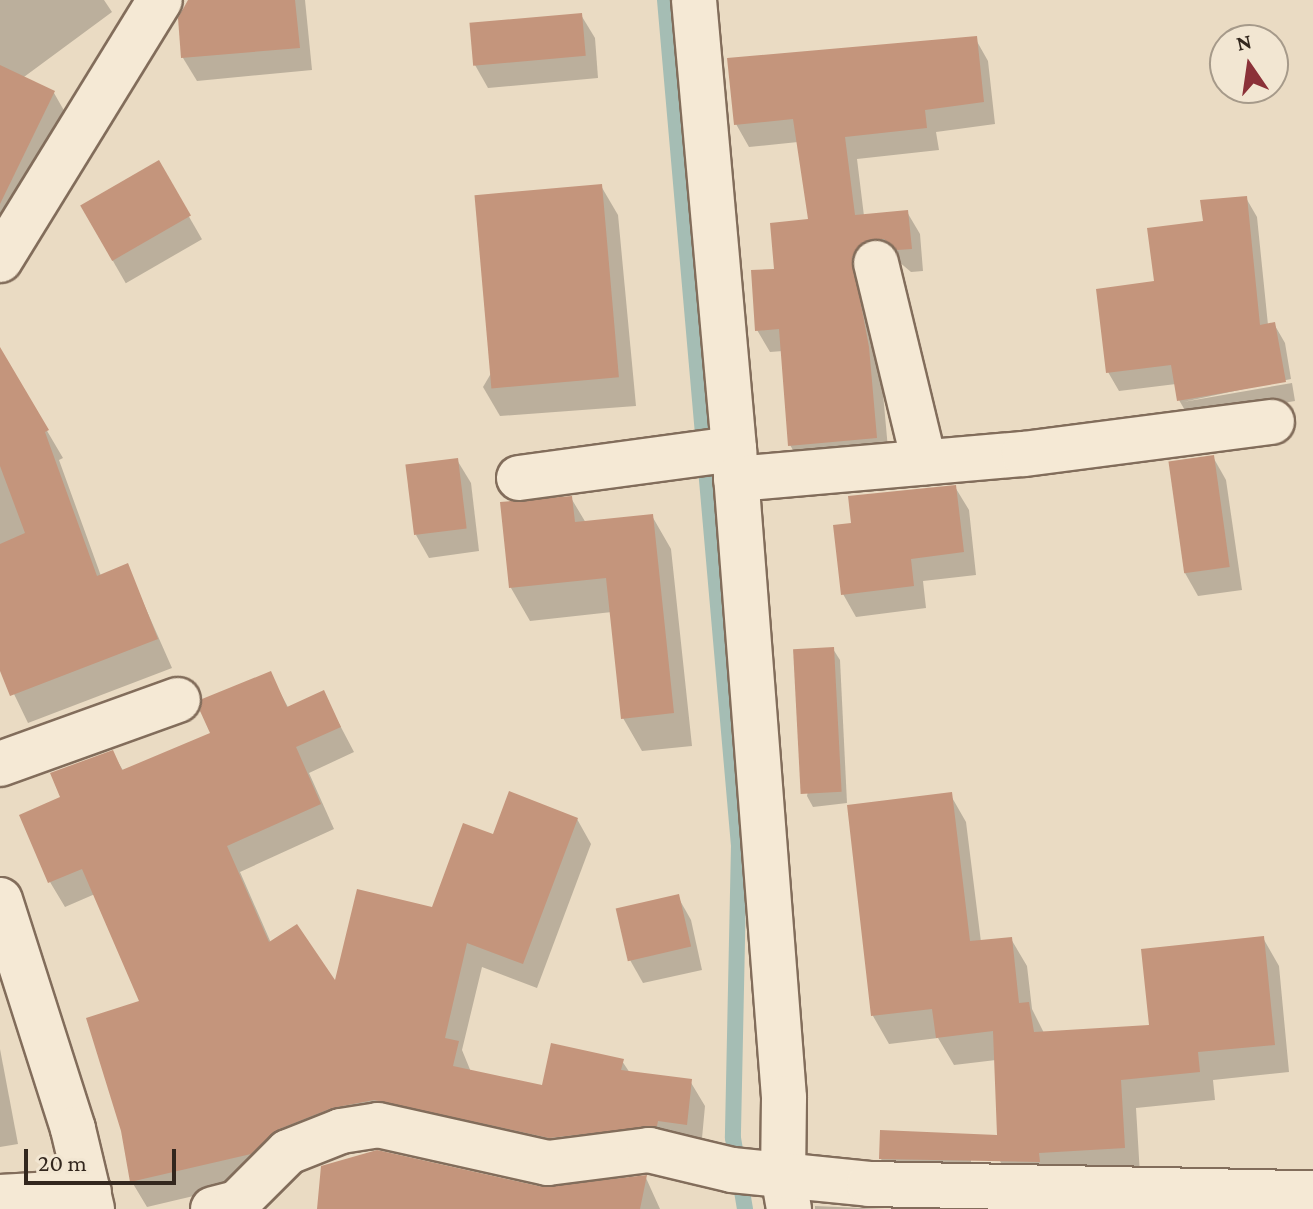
<!DOCTYPE html>
<style>
body{margin:0}
#map{position:relative;width:1313px;height:1209px;overflow:hidden;background:#eadbc3;font-family:"Crimson Pro",serif}
div>[style]{position:absolute}
[style*='--x']{left:calc(var(--x)*1px);top:calc(var(--y)*1px);width:calc(var(--w)*1px);rotate:calc(var(--a)*1deg)}
.shadow>*{inset:0;background:#0003;transform-origin:0 0}
.stream>*{height:16px;margin:-8px;padding:0 8px;transform-origin:8px;border-radius:8px;background:#a5bdb4}
.building>*{inset:0;background:#c4957c;transform-origin:0 0}
.roads{filter:drop-shadow(2px 0 #826d5b) drop-shadow(-2px 0 #826d5b) drop-shadow(0 2px #826d5b) drop-shadow(0 -2px #826d5b)}
.minor>*{height:44px;margin:-22px;padding:0 22px;transform-origin:22px;border-radius:22px;background:#f5e9d5}
span{translate:-50% -50%;white-space:nowrap;text-align:center;line-height:1.15;-webkit-text-stroke:6px #f2e6d2;paint-order:stroke}
.north{position:absolute;left:1209px;top:24px;width:80px;height:80px;box-sizing:border-box;background:#f2e6d2;border:2px solid #a69a8a;border-radius:50%;rotate:347deg;font-size:22px;font-weight:700;line-height:32px;text-align:center;color:#33271e}
.north::after{content:'';display:block;margin:auto;width:28px;height:36px;background:#8b3138;clip-path:polygon(50% 0,100% 100%,50% 72%,0 100%)}
.scale{position:absolute;left:24px;top:1149px;width:152px;height:36px;box-sizing:border-box;border:4px solid #33271e;border-top:0;padding-left:10px;font-size:24px;line-height:28px;white-space:nowrap;color:#33271e;-webkit-text-stroke:6px #f2e6d2;paint-order:stroke}
</style>
<div id="map">
<div class="shadow">
<i style="clip-path:polygon(0 0,104px 0,112px 12px,9px 88px,54px 93px,70px 121px,0 233px)"></i>
<i style="clip-path:polygon(191px 0,305px 0,312px 70px,197px 81px,183px 58px,180px 19px)"></i>
<i style="clip-path:polygon(581px 15px,595px 38px,598px 78px,488px 88px,475px 65px)"></i>
<i style="clip-path:polygon(975px 38px,988px 61px,995px 124px,936px 132px,939px 150px,857px 159px,864px 216px,907px 212px,920px 234px,923px 271px,911px 272px,898px 261px,884px 260px,881px 371px,889px 460px,803px 467px,790px 445px,783px 351px,770px 352px,757px 330px,777px 271px,810px 221px,798px 142px,749px 147px,736px 124px)"></i>
<i style="left:158px;top:163px;width:88px;height:88px;rotate:60deg"></i>
<i style="clip-path:polygon(601px 186px,618px 215px,636px 406px,500px 416px,483px 387px)"></i>
<i style="clip-path:polygon(1246px 198px,1257px 217px,1268px 325px,1274px 324px,1285px 343px,1291px 379px,1183px 402px,1292px 383px,1295px 401px,1190px 419px,1179px 400px,1176px 384px,1119px 391px,1108px 372px,1156px 283px,1205px 223px)"></i>
<i style="clip-path:polygon(0 351px,63px 458px,59px 460px,101px 576px,127px 566px,172px 668px,28px 723px,0 665px)"></i>
<i style="clip-path:polygon(1213px 457px,1226px 480px,1242px 590px,1198px 596px,1185px 573px)"></i>
<i style="clip-path:polygon(457px 460px,471px 483px,479px 551px,429px 558px,416px 535px)"></i>
<i style="clip-path:polygon(955px 487px,969px 510px,976px 575px,923px 581px,926px 608px,856px 617px,843px 594px)"></i>
<i style="clip-path:polygon(571px 498px,586px 523px,652px 516px,671px 549px,692px 746px,642px 751px,623px 718px,612px 612px,530px 621px,511px 588px,502px 504px)"></i>
<i style="clip-path:polygon(833px 649px,840px 660px,847px 803px,813px 807px,807px 796px)"></i>
<i style="clip-path:polygon(270px 674px,289px 709px,323px 693px,354px 752px,309px 773px,334px 829px,240px 872px,271px 943px,336px 985px,433px 910px,494px 836px,577px 819px,591px 844px,537px 988px,482px 967px,462px 1050px,471px 1072px,544px 1088px,622px 1061px,630px 1073px,690px 1081px,705px 1106px,701px 1149px,565px 1162px,389px 1125px,265px 1179px,147px 1207px,132px 1182px,123px 1130px,142px 1003px,95px 894px,65px 907px,50px 882px,63px 798px,112px 752px,124px 772px,212px 734px)"></i>
<i style="clip-path:polygon(950px 794px,966px 822px,981px 942px,1011px 939px,1027px 966px,1032px 1009px,1044px 1033px,1151px 1027px,1263px 938px,1279px 966px,1289px 1072px,1213px 1080px,1215px 1100px,1136px 1108px,1140px 1175px,1016px 1189px,1000px 1161px,996px 1060px,954px 1065px,938px 1038px,889px 1044px,873px 1016px,849px 806px)"></i>
<i style="clip-path:polygon(678px 897px,691px 920px,702px 970px,643px 983px,630px 960px)"></i>
<i style="clip-path:polygon(0 1049px,18px 1144px,0 1147px)"></i>
<i style="clip-path:polygon(971px 1147px,971px 1172px,888px 1170px,881px 1159px)"></i>
<i style="clip-path:polygon(646px 1178px,660px 1209px,319px 1209px,543px 1189px)"></i>
<i style="clip-path:polygon(815px 1206px,885px 1209px,815px 1209px)"></i>
</div>
<div class="stream">
<i style="--x:665;--y:0;--w:848;--a:85"></i>
<i style="--x:739;--y:845;--w:293;--a:91.2"></i>
<i style="--x:733;--y:1138;--w:72;--a:80.4"></i>
</div>
<div class="building">
<i style="clip-path:polygon(188px 0,295px 0,300px 48px,181px 58px,178px 18px)"></i>
<i style="left:582px;top:13px;width:43px;height:113px;rotate:85deg"></i>
<i style="clip-path:polygon(977px 36px,984px 102px,925px 110px,927px 128px,845px 137px,855px 215px,908px 210px,912px 249px,897px 250px,884px 239px,871px 239px,852px 257px,869px 347px,877px 438px,788px 446px,779px 329px,755px 331px,751px 270px,774px 269px,770px 223px,808px 219px,793px 119px,734px 125px,727px 58px)"></i>
<i style="clip-path:polygon(0 65px,55px 91px,0 204px)"></i>
<i style="left:159px;top:160px;width:64px;height:91px;rotate:60deg"></i>
<i style="left:602px;top:184px;width:194px;height:128px;rotate:85deg"></i>
<i style="clip-path:polygon(1247px 196px,1260px 325px,1275px 322px,1286px 382px,1177px 401px,1171px 365px,1106px 373px,1096px 289px,1154px 281px,1147px 228px,1203px 221px,1200px 200px)"></i>
<i style="clip-path:polygon(0 347px,49px 430px,45px 432px,97px 576px,128px 563px,158px 639px,10px 696px,0 671px,0 544px,25px 533px,0 466px)"></i>
<i style="left:1214px;top:455px;width:113px;height:46px;rotate:82deg"></i>
<i style="left:458px;top:458px;width:71px;height:53px;rotate:83deg"></i>
<i style="clip-path:polygon(956px 485px,964px 552px,911px 559px,914px 586px,841px 595px,833px 525px,851px 523px,848px 496px)"></i>
<i style="clip-path:polygon(572px 496px,575px 522px,653px 514px,674px 713px,621px 719px,606px 578px,509px 588px,500px 502px)"></i>
<i style="left:834px;top:647px;width:145px;height:41px;rotate:87deg"></i>
<i style="clip-path:polygon(271px 671px,287px 707px,324px 690px,341px 727px,296px 747px,321px 804px,227px 846px,269px 942px,297px 924px,335px 980px,357px 889px,432px 907px,463px 823px,493px 834px,509px 791px,578px 818px,523px 964px,467px 943px,445px 1038px,459px 1041px,453px 1066px,542px 1085px,551px 1043px,624px 1059px,621px 1070px,692px 1079px,687px 1125px,658px 1121px,657px 1126px,549px 1138px,374px 1100px,332px 1108px,279px 1129px,251px 1154px,130px 1182px,121px 1131px,86px 1018px,139px 1001px,82px 869px,48px 883px,19px 815px,60px 797px,50px 773px,113px 750px,122px 770px,210px 733px,200px 711px,202px 699px)"></i>
<i style="clip-path:polygon(952px 792px,970px 941px,1012px 937px,1019px 1003px,1029px 1002px,1034px 1032px,1149px 1025px,1141px 949px,1264px 936px,1275px 1045px,1198px 1052px,1200px 1072px,1121px 1080px,1125px 1148px,1039px 1153px,1040px 1162px,879px 1159px,880px 1130px,997px 1135px,993px 1031px,936px 1038px,932px 1009px,871px 1016px,847px 805px)"></i>
<i style="left:679px;top:894px;width:54px;height:65px;rotate:77deg"></i>
<i style="clip-path:polygon(377px 1150px,543px 1187px,647px 1175px,640px 1209px,317px 1209px,321px 1166px)"></i>
</div>
<div class="roads">
<div class="minor">
<i style="--x:694;--y:0;--w:451;--a:84.9"></i>
<i style="--x:734;--y:449;--w:651;--a:85.59"></i>
<i style="--x:784;--y:1098;--w:77;--a:90.7"></i>
<i style="--x:783;--y:1175;--w:35;--a:80"></i>
<i style="--x:0;--y:260;--w:305;--a:-58.4"></i>
<i style="--x:876;--y:263;--w:205;--a:76.4"></i>
<i style="--x:519;--y:478;--w:217;--a:-7.7"></i>
<i style="--x:736;--y:479;--w:289;--a:-5"></i>
<i style="--x:1024;--y:454;--w:250;--a:-7.4"></i>
<i style="--x:0;--y:764;--w:189;--a:-19.8"></i>
<i style="--x:0;--y:900;--w:240;--a:72.3"></i>
<i style="--x:73;--y:1129;--w:82;--a:76.6"></i>
<i style="--x:0;--y:1197;--w:89;--a:-3.2"></i>
<i style="--x:213;--y:1209;--w:25;--a:-14"></i>
<i style="--x:237;--y:1203;--w:72;--a:-45"></i>
<i style="--x:288;--y:1152;--w:57;--a:-21.6"></i>
<i style="--x:341;--y:1131;--w:37;--a:-9"></i>
<i style="--x:378;--y:1125;--w:174;--a:12.6"></i>
<i style="--x:548;--y:1163;--w:102;--a:-7.3"></i>
<i style="--x:649;--y:1150;--w:85;--a:13.5"></i>
<i style="--x:732;--y:1170;--w:138;--a:5.8"></i>
<i style="--x:869;--y:1184;--w:444;--a:1.2"></i>
</div>
</div>
<div class="north">N</div>
<div class="scale">20 m</div>
</div>
